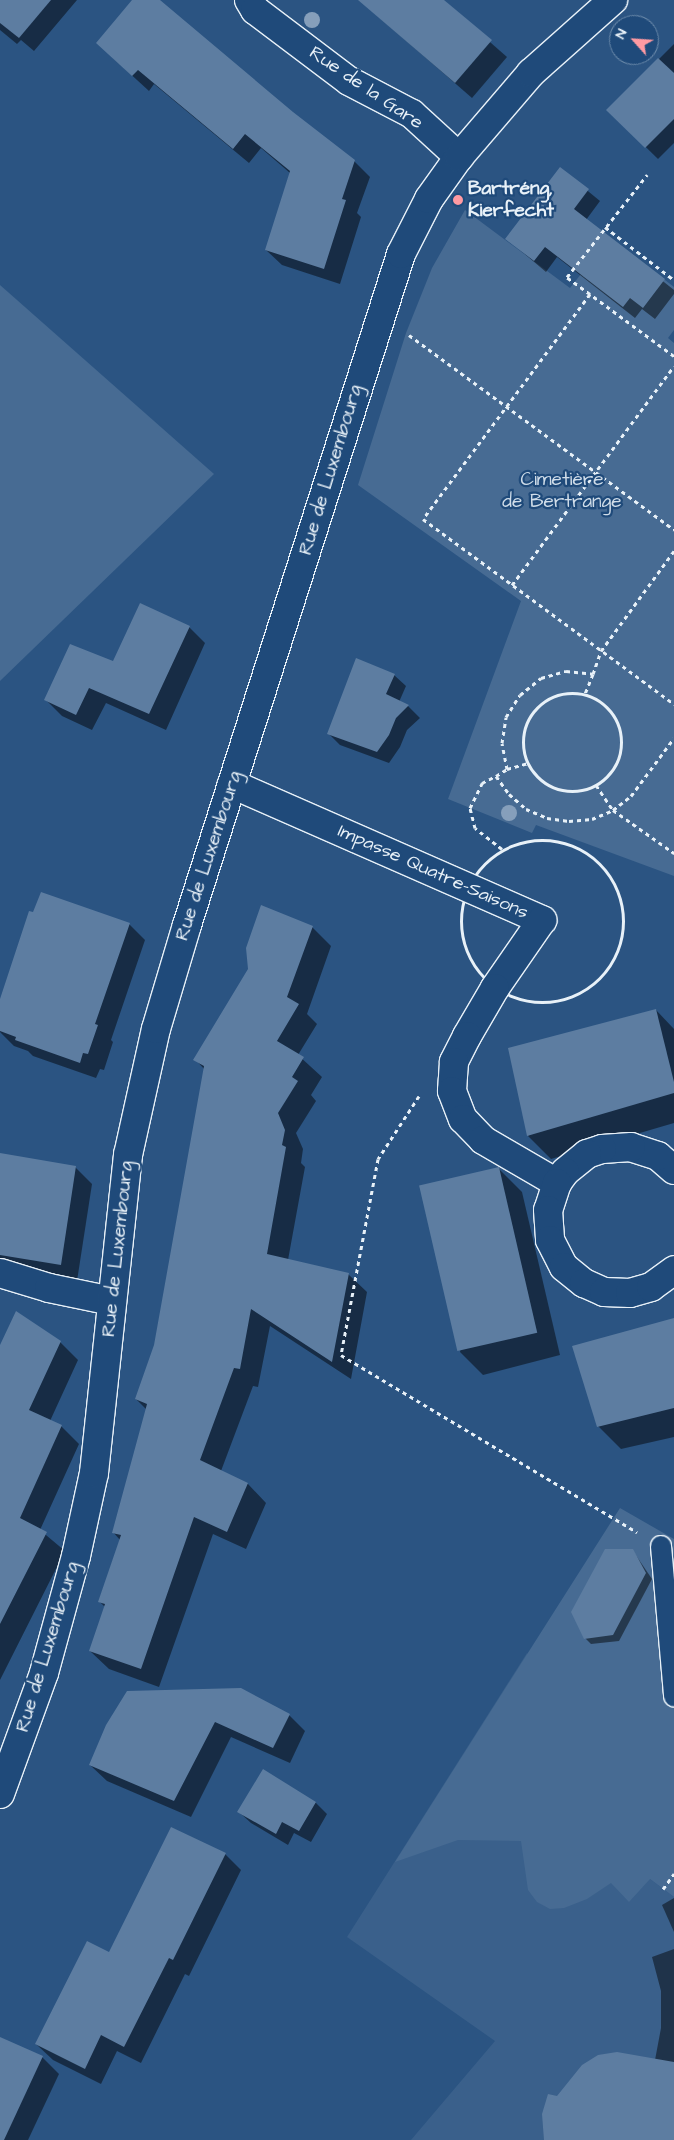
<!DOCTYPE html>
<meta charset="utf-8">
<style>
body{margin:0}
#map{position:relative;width:674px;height:2140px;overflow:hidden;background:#2b5482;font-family:"Architects Daughter",sans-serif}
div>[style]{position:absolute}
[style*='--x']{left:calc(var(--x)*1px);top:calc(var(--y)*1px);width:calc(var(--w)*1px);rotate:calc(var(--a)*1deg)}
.built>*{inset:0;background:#3a608b}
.green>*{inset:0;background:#476b93}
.shadow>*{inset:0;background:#0007}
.building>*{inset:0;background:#5d7da1;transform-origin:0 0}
.path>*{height:3px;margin-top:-1.5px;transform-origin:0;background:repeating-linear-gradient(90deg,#e8f1f8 0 4px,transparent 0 8px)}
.path>.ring{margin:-1.5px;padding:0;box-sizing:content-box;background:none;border:3px solid #e8f1f8;border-radius:50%}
.roads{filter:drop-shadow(1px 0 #e8f1f8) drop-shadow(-1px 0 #e8f1f8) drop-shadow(0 1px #e8f1f8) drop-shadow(0 -1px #e8f1f8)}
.service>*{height:20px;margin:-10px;padding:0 10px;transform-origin:10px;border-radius:10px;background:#1f4a7a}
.minor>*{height:28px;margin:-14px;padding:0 14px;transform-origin:14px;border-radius:14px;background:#1f4a7a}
.tertiary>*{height:28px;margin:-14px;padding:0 14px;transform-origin:14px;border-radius:14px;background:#1f4a7a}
.trees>*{width:16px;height:16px;margin:-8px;border-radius:50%;background:#869fbb}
.dots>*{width:14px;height:14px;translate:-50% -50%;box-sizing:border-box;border:2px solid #1f4a7a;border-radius:50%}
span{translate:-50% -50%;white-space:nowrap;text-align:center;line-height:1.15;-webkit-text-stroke:4.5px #1f4a7a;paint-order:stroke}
.street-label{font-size:19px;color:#e8f1f8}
.poi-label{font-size:19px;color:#e8f1f8;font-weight:700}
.left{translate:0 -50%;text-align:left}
.park-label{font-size:19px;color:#d0dde9}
.north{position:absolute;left:609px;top:15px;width:50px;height:50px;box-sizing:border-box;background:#1f4a7a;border:1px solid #6f8dac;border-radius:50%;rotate:296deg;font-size:14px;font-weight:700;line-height:20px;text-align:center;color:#e8f1f8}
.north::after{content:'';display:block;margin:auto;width:18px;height:22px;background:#ff9aa2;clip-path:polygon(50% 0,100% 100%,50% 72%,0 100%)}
</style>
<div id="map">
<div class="built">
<i style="clip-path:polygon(527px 1653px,674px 1810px,650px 1879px,674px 1897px,674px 2140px,411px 2140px,495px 2041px,347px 1937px)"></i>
</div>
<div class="green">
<i style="clip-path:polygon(465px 210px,570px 288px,610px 237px,674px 287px,674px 330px,668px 338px,674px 343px,674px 876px,536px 825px,532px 833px,448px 799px,521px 601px,358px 485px,406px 333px,432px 268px)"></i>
<i style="clip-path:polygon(0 285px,214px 474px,0 681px)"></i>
<i style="clip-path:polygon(620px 1508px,674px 1539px,674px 1897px,650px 1879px,629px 1902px,611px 1883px,587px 1899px,564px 1908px,550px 1909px,537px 1902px,528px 1890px,521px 1841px,458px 1840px,395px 1862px)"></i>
</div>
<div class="shadow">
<i style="clip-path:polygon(0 0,77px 0,34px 51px,21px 40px,17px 44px,0 30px)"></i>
<i style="clip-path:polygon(134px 0,157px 0,293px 113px,354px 161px,370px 177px,357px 213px,361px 217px,340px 284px,282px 265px,266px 250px,290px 173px,261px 148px,249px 163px,154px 84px,149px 91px,113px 58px)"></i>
<i style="clip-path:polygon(382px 0,442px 0,507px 57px,472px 98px,372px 11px)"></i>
<i style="clip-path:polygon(674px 44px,674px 143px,658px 159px,608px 110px)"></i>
<i style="clip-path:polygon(561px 169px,600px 201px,586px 220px,674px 290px,674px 294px,655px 319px,642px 309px,635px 318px,557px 257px,546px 272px,507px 239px)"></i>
<i style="clip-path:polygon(189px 627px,205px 643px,166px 730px,106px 703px,92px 730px,62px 716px,46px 700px,114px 662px)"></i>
<i style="clip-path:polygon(394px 675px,406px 686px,399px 702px,408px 706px,420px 718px,407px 730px,400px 747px,389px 763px,340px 745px,328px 733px)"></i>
<i style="clip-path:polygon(129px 924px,145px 940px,111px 1040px,113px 1042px,104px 1070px,100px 1069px,96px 1078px,33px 1056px,28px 1051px,14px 1046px,0 1032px,0 1002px)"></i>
<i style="clip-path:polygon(312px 927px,331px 946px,307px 1014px,317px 1024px,298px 1055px,322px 1077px,311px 1095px,316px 1101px,296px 1133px,303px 1149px,301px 1163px,305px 1167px,288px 1260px,348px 1274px,367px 1292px,351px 1379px,270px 1326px,258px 1387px,253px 1386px,221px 1471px,248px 1484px,266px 1503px,246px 1549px,213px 1534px,159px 1687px,109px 1669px,90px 1651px,105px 1607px,99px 1601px,120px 1540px,113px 1532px,147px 1410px,136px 1399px,155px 1345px,205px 1070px,195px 1059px)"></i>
<i style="clip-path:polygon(656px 1010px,674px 1029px,674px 1123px,551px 1159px,528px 1136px)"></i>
<i style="clip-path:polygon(0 1154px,75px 1167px,92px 1184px,77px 1281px,0 1262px)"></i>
<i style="clip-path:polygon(499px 1169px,522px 1192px,560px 1355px,483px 1375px,460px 1352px)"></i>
<i style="clip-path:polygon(674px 1319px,674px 1437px,621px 1449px,598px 1426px)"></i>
<i style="clip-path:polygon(60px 1342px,78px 1360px,50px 1421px,61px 1426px,79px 1444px,40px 1530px,65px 1551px,0 1680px,0 1348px)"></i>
<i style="clip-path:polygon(633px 1551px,652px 1579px,619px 1641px,591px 1644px,585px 1638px)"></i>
<i style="clip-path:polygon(289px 1715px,305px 1731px,290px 1763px,231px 1737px,191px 1817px,107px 1781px,90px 1765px,107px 1726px)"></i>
<i style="clip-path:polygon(263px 1771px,316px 1803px,327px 1814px,311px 1842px,294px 1833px,288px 1845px,251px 1823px,239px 1812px)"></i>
<i style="clip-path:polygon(225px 1854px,241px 1870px,189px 1976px,185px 1974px,141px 2063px,117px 2051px,101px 2084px,53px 2060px,36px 2044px,110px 1954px)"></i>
<i style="clip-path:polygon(674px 1898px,674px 1932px,662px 1905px)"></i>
<i style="clip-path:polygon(674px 1949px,674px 2140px,547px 2140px,557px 2098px,655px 2060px,661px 2028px,661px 1991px,652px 1957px)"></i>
<i style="clip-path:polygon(0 2038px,42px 2057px,59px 2074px,28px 2140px,0 2140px)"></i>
</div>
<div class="building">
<i style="clip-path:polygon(0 0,51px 0,19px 38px,0 23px)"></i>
<i style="clip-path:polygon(132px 0,160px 0,293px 112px,355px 160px,342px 199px,346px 200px,324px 269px,265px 250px,290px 171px,245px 134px,233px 149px,138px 70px,132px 76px,96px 43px)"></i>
<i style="clip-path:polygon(358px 0,444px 0,492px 40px,455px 83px)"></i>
<i style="clip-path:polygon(658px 58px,674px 73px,674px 119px,645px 148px,606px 110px)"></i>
<i style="clip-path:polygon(560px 167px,589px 189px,574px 209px,665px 279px,643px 308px,630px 298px,623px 307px,545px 247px,534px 261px,505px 239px)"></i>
<i style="clip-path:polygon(140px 603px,190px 626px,149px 714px,89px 688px,76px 715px,44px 700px,70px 644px,113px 661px)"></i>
<i style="clip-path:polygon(356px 658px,395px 674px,386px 694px,409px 705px,396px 718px,389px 735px,377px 752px,327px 734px)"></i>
<i style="clip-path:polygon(41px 892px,130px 923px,95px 1024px,98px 1025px,88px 1054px,83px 1053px,80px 1063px,15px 1040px,16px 1037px,0 1031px,0 999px,29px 911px,33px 912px)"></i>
<i style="clip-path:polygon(261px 905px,313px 926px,287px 997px,299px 1004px,277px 1041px,304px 1057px,292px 1077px,298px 1081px,278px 1113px,285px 1130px,282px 1145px,286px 1147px,267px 1254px,349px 1273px,332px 1362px,251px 1309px,240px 1369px,234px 1368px,200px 1460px,248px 1483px,227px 1532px,194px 1517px,141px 1669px,89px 1651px,105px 1604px,98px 1602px,121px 1535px,112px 1533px,147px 1404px,135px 1399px,154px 1345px,204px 1066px,193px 1060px,248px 969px,246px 948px)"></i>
<i style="clip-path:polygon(656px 1009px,674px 1082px,674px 1093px,527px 1136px,508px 1048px)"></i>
<i style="clip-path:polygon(0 1153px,76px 1166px,61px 1265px,0 1255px)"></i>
<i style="left:499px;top:1167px;width:170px;height:82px;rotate:77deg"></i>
<i style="clip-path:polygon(16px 1311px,61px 1341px,29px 1410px,62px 1425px,20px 1518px,47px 1532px,0 1624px,0 1345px)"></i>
<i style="clip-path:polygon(674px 1318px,674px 1408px,597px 1427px,572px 1346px)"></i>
<i style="clip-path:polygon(605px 1549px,633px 1549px,646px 1573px,613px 1635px,584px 1639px,571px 1612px)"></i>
<i style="clip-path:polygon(241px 1688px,290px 1714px,273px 1748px,215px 1722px,174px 1801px,89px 1765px,106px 1725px,127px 1691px)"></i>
<i style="clip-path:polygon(263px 1769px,316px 1802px,299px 1831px,282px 1822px,276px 1834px,237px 1812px)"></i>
<i style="clip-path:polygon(171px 1827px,226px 1853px,173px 1960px,169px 1958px,124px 2047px,101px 2035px,85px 2069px,35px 2044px,87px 1941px,109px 1952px)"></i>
<i style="clip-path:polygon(0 2037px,43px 2056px,4px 2140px,0 2140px)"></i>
<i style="clip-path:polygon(617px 2052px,674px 2062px,674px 2140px,544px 2140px,542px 2114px,548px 2094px,557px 2096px,582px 2065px,598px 2055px)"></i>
</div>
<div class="path">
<i style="--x:605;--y:227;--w:87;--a:37.5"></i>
<i style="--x:590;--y:294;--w:29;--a:-144"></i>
<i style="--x:567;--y:277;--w:130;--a:-51.9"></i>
<i style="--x:409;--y:335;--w:329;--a:36.3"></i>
<i style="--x:674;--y:356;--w:104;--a:-143.6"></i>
<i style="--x:590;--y:294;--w:280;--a:126.6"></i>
<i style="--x:423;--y:519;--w:312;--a:36.4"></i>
<i style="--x:512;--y:585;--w:272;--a:-53.5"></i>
<i style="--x:593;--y:674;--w:24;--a:-71"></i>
<i style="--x:601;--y:651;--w:124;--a:-53.9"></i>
<i class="ring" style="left:523px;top:693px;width:95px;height:95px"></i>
<i style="--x:507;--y:769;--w:22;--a:-16"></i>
<i style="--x:496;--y:776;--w:13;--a:-32"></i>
<i style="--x:507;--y:769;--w:26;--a:-101"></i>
<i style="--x:502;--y:743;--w:26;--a:-81"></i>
<i style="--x:506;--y:717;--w:26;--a:-58"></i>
<i style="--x:520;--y:695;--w:27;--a:-39"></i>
<i style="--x:541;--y:678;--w:26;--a:-16"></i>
<i style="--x:566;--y:671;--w:27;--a:6"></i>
<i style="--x:593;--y:674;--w:22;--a:112"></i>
<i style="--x:596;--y:785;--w:30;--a:56"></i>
<i style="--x:613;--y:810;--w:75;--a:35.2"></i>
<i class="ring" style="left:461px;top:840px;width:159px;height:159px"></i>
<i style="--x:502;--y:849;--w:34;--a:-142"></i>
<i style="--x:475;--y:828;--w:21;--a:-104"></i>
<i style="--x:470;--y:808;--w:28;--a:-64"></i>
<i style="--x:482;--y:783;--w:16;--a:-27"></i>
<i style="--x:496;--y:776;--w:22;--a:54"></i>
<i style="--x:509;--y:794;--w:23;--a:41"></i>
<i style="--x:526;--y:809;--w:23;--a:23"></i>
<i style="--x:547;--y:818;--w:22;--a:8"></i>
<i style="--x:569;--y:821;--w:23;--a:-5"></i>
<i style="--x:592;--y:819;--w:23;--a:-23"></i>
<i style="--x:613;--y:810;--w:23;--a:-38"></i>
<i style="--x:631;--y:796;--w:72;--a:-53.4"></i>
<i style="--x:419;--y:1096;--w:75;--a:123.1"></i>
<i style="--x:378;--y:1159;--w:199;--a:100.7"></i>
<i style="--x:341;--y:1355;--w:345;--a:30.9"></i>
<i style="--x:663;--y:1889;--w:19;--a:-54"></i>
</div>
<div class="roads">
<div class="service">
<i style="--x:661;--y:1546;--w:151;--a:85"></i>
</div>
<div class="minor">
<i style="--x:249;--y:0;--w:12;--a:59"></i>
<i style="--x:255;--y:10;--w:118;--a:37.1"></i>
<i style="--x:349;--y:81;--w:71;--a:27.6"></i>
<i style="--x:412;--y:114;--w:64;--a:42.5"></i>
<i style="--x:232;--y:784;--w:339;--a:23.7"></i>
<i style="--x:542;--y:920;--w:83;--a:124.7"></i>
<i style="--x:495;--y:988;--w:56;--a:120.3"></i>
<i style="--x:467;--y:1036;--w:29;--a:117"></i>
<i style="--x:454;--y:1062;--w:29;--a:94"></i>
<i style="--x:452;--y:1091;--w:30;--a:69"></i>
<i style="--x:463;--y:1119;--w:29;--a:46"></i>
<i style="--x:483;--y:1140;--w:86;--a:30.2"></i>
<i style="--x:674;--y:1170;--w:21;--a:-139"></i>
<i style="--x:658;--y:1156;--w:28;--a:-162"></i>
<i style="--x:631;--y:1147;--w:29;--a:176"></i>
<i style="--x:602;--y:1149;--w:16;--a:162"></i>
<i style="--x:587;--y:1154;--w:28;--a:141"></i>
<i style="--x:565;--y:1172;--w:14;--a:126"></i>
<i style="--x:557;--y:1183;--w:28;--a:108"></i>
<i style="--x:548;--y:1210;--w:30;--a:86"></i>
<i style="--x:550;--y:1240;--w:30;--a:63"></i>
<i style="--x:564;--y:1267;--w:26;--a:39"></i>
<i style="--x:584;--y:1283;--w:22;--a:24"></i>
<i style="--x:604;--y:1292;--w:26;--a:2"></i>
<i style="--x:630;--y:1293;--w:22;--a:-16"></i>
<i style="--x:651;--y:1287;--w:29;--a:-36"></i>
<i style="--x:0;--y:1273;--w:51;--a:17"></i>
<i style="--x:49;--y:1288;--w:64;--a:11.7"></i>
</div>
<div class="tertiary">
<i style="--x:0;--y:1794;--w:129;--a:-70"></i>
<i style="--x:44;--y:1673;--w:121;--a:-74.7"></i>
<i style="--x:76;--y:1556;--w:85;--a:-77.8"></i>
<i style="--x:94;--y:1473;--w:320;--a:-83.9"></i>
<i style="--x:128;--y:1155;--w:129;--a:-77.5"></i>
<i style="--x:156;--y:1029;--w:109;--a:-73.4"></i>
<i style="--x:187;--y:925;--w:704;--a:-72.31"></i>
<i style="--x:401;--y:254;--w:62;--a:-63"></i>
<i style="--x:429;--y:199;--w:52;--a:-54.5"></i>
<i style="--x:459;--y:157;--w:111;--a:-49.4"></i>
<i style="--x:531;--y:73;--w:110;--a:-41.7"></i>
</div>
</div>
<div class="trees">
<i style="left:312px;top:20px"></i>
<i style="left:509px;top:813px"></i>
</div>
<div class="dots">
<i style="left:458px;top:200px;background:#ff9aa2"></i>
</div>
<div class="street-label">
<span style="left:366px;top:88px;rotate:34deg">Rue de la Gare</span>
<span style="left:331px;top:470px;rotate:-73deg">Rue de Luxembourg</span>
<span style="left:209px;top:856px;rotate:-72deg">Rue de Luxembourg</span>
<span style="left:433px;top:872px;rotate:24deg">Impasse Quatre-Saisons</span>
<span style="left:118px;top:1249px;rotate:-84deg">Rue de Luxembourg</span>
<span style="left:48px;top:1647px;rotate:-73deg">Rue de Luxembourg</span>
</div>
<div class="poi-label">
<span class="left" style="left:468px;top:200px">Bartréng,<br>Kierfecht</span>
</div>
<div class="park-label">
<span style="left:562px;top:491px">Cimetière<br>de Bertrange</span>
</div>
<div class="north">N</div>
</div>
